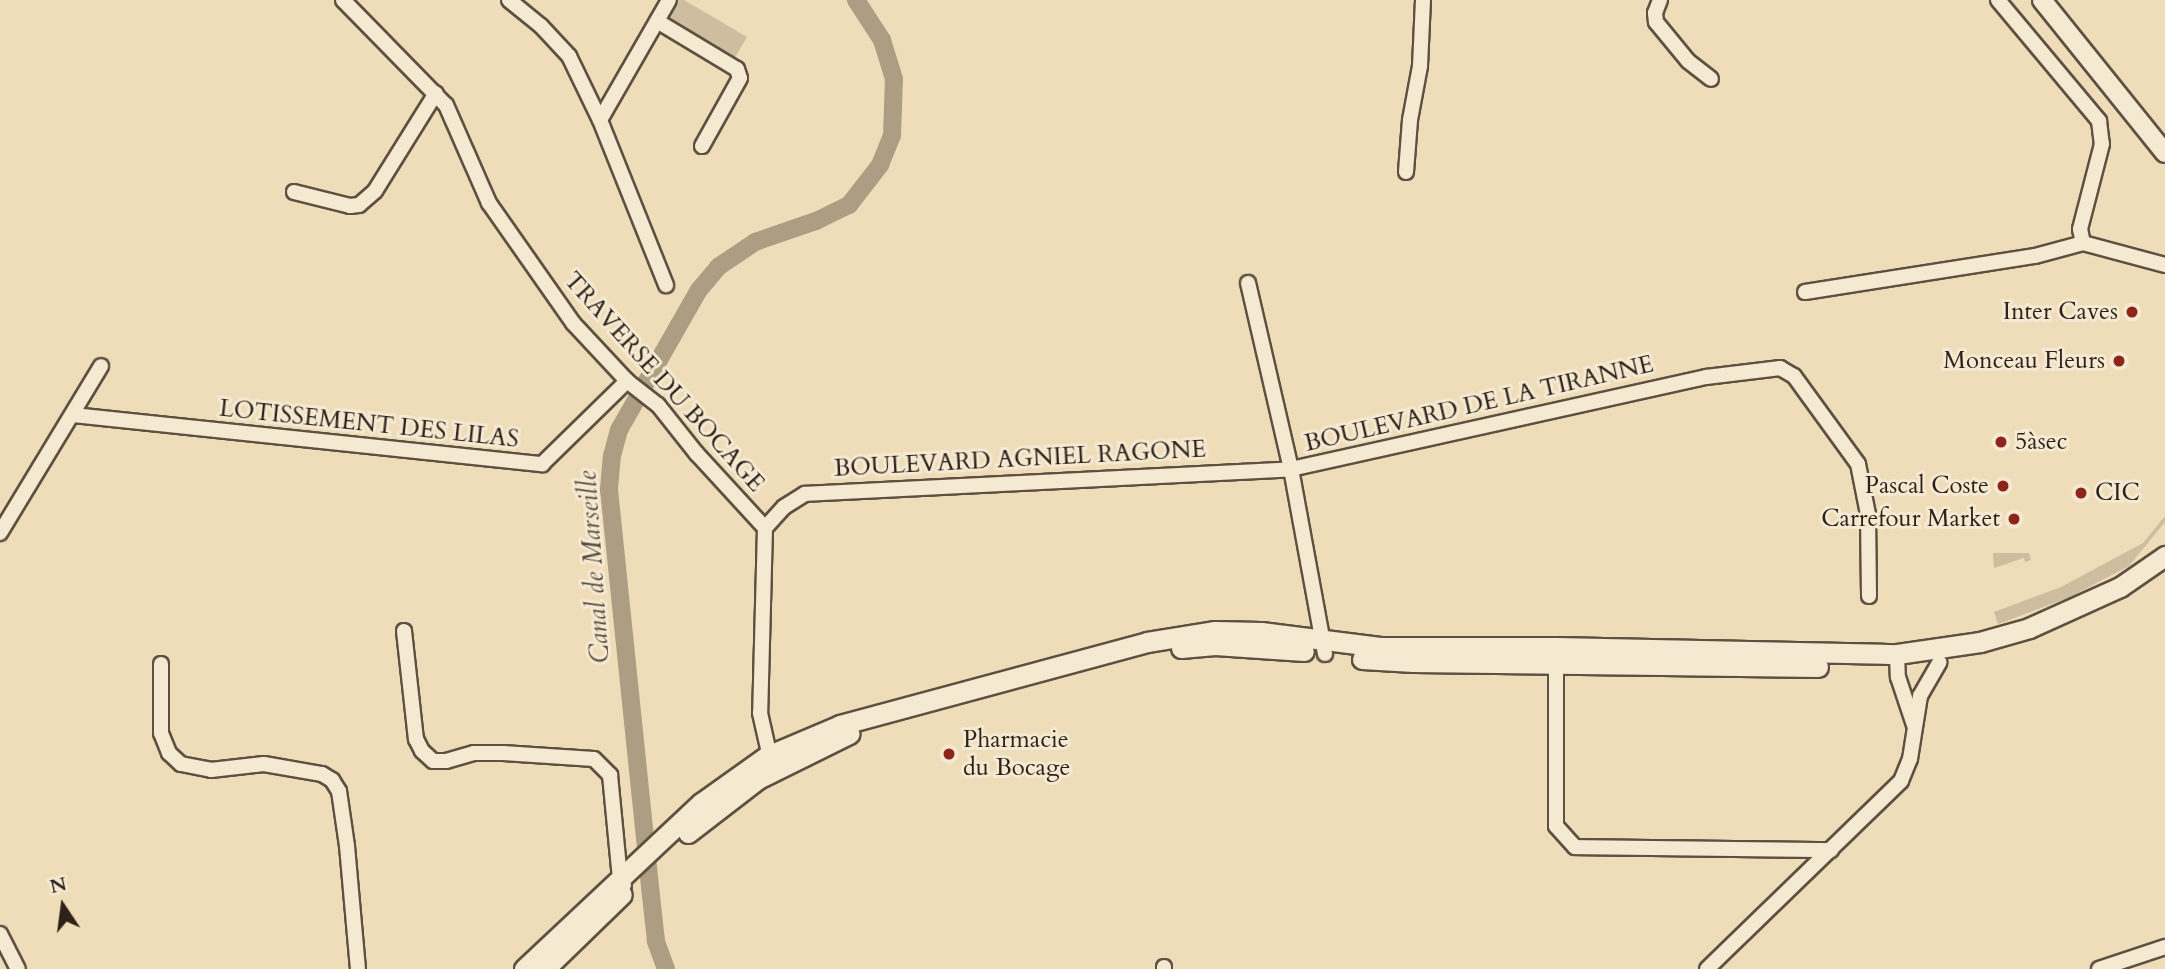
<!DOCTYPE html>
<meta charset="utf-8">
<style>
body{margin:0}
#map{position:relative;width:2165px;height:969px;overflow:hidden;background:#efddba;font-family:Cardo,serif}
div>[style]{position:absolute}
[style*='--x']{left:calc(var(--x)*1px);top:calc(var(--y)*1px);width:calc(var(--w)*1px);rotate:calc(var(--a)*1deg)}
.green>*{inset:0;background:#cebd9f}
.canal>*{height:18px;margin:-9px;padding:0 9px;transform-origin:9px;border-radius:9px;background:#ad9d83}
.roads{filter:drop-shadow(2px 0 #5e5141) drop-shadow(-2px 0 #5e5141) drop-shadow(0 2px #5e5141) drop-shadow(0 -2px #5e5141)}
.minor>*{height:14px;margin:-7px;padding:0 7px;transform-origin:7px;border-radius:7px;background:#f5e9d2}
.tertiary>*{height:18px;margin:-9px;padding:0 9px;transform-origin:9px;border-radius:9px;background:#f5e9d2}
.secondary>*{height:19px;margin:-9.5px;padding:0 9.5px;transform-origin:9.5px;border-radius:9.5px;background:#f5e9d2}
.dots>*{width:19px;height:19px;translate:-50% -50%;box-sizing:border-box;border:4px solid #f5e9d2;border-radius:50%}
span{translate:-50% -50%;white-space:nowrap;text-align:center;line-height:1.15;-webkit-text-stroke:6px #f5e9d2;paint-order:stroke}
.poi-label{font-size:24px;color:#2d2219}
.right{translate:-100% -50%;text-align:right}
.left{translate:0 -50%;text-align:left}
.street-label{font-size:24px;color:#2d2219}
.water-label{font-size:26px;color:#5a4d3e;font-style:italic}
.north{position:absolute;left:28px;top:871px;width:70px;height:70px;-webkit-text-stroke:5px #f5e9d2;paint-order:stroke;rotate:347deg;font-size:19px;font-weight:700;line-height:28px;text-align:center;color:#2d2219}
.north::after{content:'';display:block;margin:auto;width:24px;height:32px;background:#2d2219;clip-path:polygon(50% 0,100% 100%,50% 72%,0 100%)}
</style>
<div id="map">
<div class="green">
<i style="clip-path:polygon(675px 0,684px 0,747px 37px,734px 59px,664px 18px)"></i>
<i style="clip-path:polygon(2165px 516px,2165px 522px,2129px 566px,2068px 598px,1998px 624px,1994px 612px,2061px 587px,2143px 543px)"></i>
<i style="clip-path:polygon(1993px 553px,2029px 553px,2031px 560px,2025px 562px,2024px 558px,1994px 568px)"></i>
</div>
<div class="canal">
<i style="--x:666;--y:969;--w:30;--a:-110"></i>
<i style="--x:656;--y:941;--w:45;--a:-96.3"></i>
<i style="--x:651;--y:896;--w:409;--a:-95.9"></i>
<i style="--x:609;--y:489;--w:33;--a:-85"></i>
<i style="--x:612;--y:456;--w:27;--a:-75"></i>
<i style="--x:619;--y:430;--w:161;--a:-60.3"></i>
<i style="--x:699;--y:290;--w:30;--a:-50"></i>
<i style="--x:718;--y:267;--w:45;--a:-34"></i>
<i style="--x:755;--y:242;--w:65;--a:-19"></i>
<i style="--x:816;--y:221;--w:37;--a:-26"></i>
<i style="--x:849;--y:205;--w:51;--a:-52.2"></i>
<i style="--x:880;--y:165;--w:32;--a:-68"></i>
<i style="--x:892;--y:135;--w:56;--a:-88"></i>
<i style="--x:894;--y:79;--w:41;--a:-107.1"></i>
<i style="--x:882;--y:40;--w:48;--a:-123"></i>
</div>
<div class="roads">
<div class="minor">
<i style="--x:343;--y:0;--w:147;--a:45.6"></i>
<i style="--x:446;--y:105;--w:107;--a:66.3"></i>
<i style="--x:489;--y:203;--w:146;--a:55"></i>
<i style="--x:573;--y:323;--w:79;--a:47"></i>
<i style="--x:627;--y:381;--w:39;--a:38"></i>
<i style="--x:658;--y:405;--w:63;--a:51.5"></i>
<i style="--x:697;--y:454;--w:100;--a:47.4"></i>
<i style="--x:765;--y:528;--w:185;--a:91.5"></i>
<i style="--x:760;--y:713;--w:50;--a:77.3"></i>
<i style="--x:509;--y:0;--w:41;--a:39.1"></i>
<i style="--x:541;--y:26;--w:41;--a:47"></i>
<i style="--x:569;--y:56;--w:71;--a:64.2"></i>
<i style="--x:600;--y:120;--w:178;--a:68.2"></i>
<i style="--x:1660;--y:0;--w:14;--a:111"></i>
<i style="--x:1655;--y:13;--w:9;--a:84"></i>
<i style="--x:1656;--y:22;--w:50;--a:50.6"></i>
<i style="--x:1688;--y:61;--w:29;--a:38"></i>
<i style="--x:1998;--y:0;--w:158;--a:50.1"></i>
<i style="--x:2099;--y:121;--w:23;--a:83"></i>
<i style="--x:2102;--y:144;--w:88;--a:104.5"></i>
<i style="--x:2080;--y:229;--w:14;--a:78"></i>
<i style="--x:657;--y:21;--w:93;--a:31"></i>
<i style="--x:737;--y:69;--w:9;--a:72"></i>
<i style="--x:740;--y:78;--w:78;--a:119.2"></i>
<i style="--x:600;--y:120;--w:138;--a:-60.1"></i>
<i style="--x:1406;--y:172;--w:52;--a:-85.6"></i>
<i style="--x:1410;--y:120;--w:55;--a:-79.5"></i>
<i style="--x:1420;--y:66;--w:66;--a:-87.4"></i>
<i style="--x:294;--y:192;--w:58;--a:14"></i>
<i style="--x:350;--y:206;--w:9;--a:-6"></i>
<i style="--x:359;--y:205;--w:21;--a:-41"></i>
<i style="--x:375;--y:191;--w:115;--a:-58.1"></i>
<i style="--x:1805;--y:292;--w:233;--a:-8.9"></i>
<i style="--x:2035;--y:256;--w:50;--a:-15.2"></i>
<i style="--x:2083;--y:243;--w:85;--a:15"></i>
<i style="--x:73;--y:415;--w:472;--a:6"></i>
<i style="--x:542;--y:464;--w:119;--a:-44.3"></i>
<i style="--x:765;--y:528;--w:28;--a:-48"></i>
<i style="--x:784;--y:507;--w:25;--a:-32"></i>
<i style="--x:805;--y:494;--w:487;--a:-2.9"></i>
<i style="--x:1291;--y:469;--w:191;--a:-103"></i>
<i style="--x:0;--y:533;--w:195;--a:-58.8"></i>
<i style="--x:404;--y:631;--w:109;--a:83.7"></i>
<i style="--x:416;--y:739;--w:13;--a:63"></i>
<i style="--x:422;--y:751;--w:15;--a:42"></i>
<i style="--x:433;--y:761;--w:13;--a:0"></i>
<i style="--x:446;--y:761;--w:29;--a:-16"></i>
<i style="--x:474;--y:753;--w:29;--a:0"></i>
<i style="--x:503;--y:753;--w:91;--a:3.8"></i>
<i style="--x:594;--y:759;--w:23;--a:45"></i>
<i style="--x:610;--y:775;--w:103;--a:84.5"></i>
<i style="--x:620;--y:878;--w:8;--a:60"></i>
<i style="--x:1325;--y:654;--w:188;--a:-100.4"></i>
<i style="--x:1291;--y:469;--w:425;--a:-12.5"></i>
<i style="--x:1706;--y:377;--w:75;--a:-6.9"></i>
<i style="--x:1780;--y:368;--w:16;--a:30"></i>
<i style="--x:1794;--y:376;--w:109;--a:54"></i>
<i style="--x:1858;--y:464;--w:51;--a:78.7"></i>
<i style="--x:1868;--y:514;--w:82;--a:89.3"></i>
<i style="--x:1897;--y:654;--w:23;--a:88"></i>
<i style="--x:1898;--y:677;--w:51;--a:71.6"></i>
<i style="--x:1556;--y:655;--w:171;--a:90"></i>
<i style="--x:1556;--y:826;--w:28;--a:48"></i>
<i style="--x:1575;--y:847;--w:256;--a:0.7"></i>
<i style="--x:161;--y:664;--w:69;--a:90"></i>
<i style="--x:161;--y:733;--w:22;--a:68"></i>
<i style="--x:169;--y:753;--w:16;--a:43"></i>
<i style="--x:181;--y:764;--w:31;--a:11"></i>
<i style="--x:211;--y:770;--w:53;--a:-6.5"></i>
<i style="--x:264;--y:764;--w:59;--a:9.8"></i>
<i style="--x:322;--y:774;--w:12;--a:31"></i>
<i style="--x:332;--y:780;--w:13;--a:58"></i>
<i style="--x:339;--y:791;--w:56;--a:81.7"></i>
<i style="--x:347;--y:846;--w:123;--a:84.9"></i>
<i style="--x:0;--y:934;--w:39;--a:63"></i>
<i style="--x:1164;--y:969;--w:2;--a:-90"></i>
<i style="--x:1707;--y:969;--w:270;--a:-44.1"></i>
<i style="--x:1901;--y:781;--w:24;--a:-68"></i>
<i style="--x:1910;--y:759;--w:64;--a:-81"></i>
<i style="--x:1920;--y:696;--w:39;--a:-60"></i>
<i style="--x:2099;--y:969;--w:70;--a:-18.4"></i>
</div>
<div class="tertiary">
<i style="--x:2042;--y:0;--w:196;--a:51.2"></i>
</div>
<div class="secondary">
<i style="--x:1181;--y:648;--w:34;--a:-5"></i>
<i style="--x:1215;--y:645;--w:89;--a:3.9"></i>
<i style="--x:1362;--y:659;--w:51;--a:3.4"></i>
<i style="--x:1413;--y:662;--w:405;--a:0.7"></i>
<i style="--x:688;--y:833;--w:88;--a:-37.6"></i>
<i style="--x:758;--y:779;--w:102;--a:-26.3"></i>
<i style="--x:524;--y:969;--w:243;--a:-43.2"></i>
<i style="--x:701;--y:803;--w:81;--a:-35.5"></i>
<i style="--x:767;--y:756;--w:79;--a:-23"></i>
<i style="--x:840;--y:725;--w:318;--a:-15.1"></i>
<i style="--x:1147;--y:642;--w:69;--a:-9.2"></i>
<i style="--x:1215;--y:631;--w:46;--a:1.2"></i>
<i style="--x:1261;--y:632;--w:120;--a:7.2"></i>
<i style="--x:1380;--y:647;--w:175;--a:0"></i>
<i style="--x:1555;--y:647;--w:342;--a:1.2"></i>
<i style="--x:1897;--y:654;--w:84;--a:-8.2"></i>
<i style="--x:1980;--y:642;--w:51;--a:-15.9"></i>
<i style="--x:2029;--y:628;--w:100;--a:-24.3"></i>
<i style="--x:2120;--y:587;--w:55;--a:-34.6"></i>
<i style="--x:545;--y:969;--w:107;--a:-44.2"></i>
</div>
</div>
<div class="dots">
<i style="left:2132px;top:312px;background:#8f2418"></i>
<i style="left:2119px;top:361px;background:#8f2418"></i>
<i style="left:2001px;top:442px;background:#8f2418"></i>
<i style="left:2003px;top:486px;background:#8f2418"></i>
<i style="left:2081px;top:493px;background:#8f2418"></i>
<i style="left:2014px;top:519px;background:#8f2418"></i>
<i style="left:949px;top:754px;background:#8f2418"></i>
</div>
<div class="poi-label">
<span class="right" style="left:2118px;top:312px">Inter Caves</span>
<span class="right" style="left:2105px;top:361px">Monceau Fleurs</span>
<span class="left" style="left:2015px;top:442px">5àsec</span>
<span class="right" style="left:1989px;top:486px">Pascal Coste</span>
<span class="left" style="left:2095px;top:493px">CIC</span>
<span class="right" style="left:2000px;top:519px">Carrefour Market</span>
<span class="left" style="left:963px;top:754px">Pharmacie<br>du Bocage</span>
</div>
<div class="street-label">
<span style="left:664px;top:382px;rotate:48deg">TRAVERSE DU BOCAGE</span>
<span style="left:1479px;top:404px;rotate:-13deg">BOULEVARD DE LA TIRANNE</span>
<span style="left:369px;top:424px;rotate:6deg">LOTISSEMENT DES LILAS</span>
<span style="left:1020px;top:459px;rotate:-3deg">BOULEVARD AGNIEL RAGONE</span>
</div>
<div class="water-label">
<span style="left:594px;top:567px;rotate:-94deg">Canal de Marseille</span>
</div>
<div class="north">N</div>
</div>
